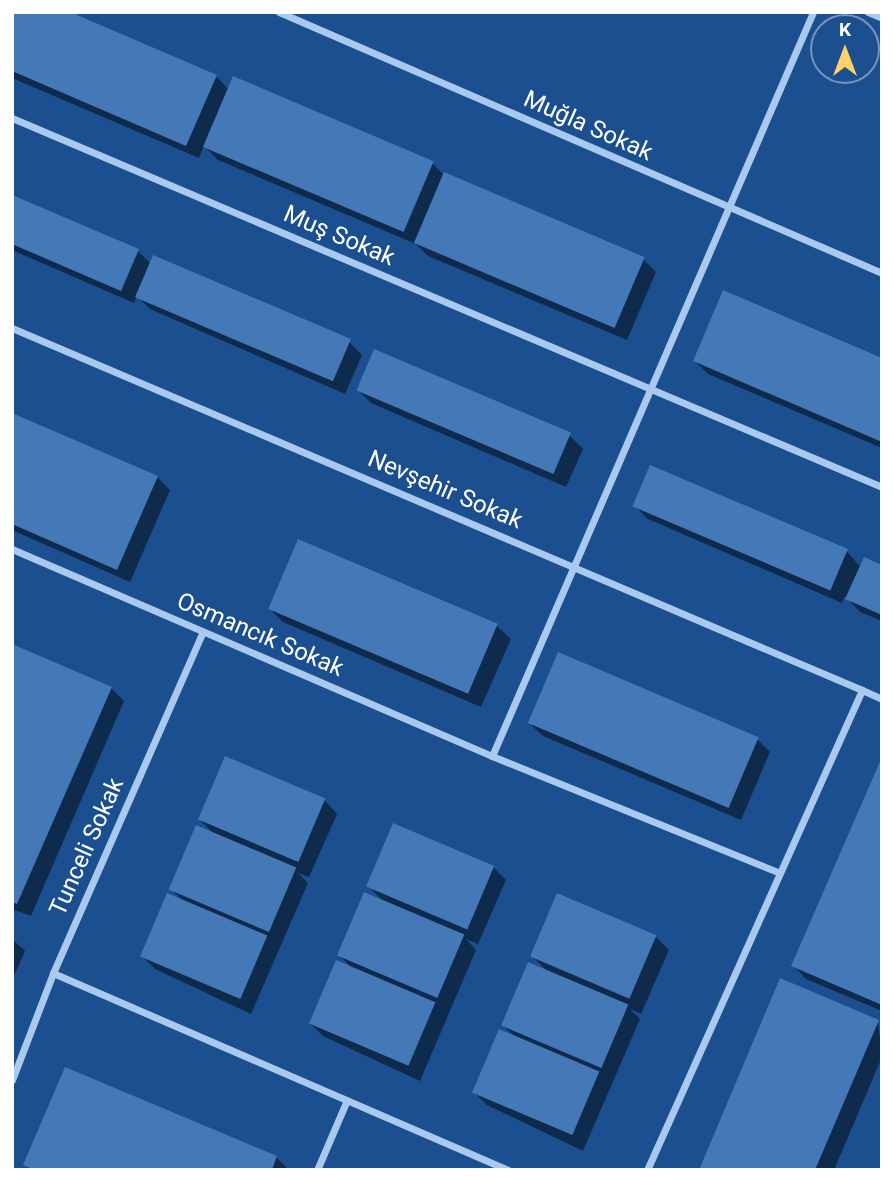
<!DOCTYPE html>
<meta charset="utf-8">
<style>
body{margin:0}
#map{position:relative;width:894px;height:1182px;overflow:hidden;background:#1b4f8f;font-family:Roboto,sans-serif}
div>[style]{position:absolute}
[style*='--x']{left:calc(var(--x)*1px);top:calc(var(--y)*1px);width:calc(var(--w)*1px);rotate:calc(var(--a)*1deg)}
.shadow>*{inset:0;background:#0007}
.building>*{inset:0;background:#4478b7;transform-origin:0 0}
.minor>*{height:7px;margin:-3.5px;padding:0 3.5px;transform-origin:3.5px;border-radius:3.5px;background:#a9c9ee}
span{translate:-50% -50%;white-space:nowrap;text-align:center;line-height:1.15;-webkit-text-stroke:5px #1b4f8f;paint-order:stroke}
.street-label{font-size:24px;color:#fff}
.frame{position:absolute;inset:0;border:14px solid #fff;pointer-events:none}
.north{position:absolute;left:810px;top:14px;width:70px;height:70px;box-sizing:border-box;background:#1b4f8f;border:2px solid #7695bc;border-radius:50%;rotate:0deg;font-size:19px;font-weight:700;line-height:28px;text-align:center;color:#fff}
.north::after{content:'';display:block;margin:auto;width:24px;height:32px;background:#ffd166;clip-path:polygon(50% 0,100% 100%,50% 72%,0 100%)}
</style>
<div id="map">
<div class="shadow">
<i style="clip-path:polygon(12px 12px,216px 76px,229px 90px,432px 163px,444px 175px,643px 259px,656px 272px,627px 340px,428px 256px,416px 244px,218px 160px,204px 146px,199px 158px,12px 78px)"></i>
<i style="clip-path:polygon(12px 196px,138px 251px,151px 264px,349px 342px,362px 355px,345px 394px,150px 309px,137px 296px,134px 303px,12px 250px)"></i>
<i style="clip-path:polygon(375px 351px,569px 435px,583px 449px,566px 487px,371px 403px,358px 390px)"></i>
<i style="clip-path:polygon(882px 360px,882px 448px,708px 374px,695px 361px)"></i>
<i style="clip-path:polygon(12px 415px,157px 477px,170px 490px,130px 582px,12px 530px)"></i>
<i style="clip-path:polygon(635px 506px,846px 551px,861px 567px,882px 567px,882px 621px,860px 612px,845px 596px,842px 603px,648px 519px)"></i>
<i style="clip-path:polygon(299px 541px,497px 626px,511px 639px,481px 707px,283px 622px,270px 609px)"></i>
<i style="clip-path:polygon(12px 650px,111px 688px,124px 701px,31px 916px,12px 909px)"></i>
<i style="clip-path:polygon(529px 723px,757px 739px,770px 752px,741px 820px,543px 736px)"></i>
<i style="clip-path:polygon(882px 761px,882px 1011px,806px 979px,793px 965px)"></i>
<i style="clip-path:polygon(324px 800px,337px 814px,309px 877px,298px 873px,308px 883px,251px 1014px,155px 969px,142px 956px,184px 902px,170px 888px,216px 836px,199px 819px)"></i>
<i style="clip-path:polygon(493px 867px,506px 880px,478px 944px,466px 939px,476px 950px,420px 1081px,323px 1036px,310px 1023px,353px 969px,339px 955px,384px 902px,368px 886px)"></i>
<i style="clip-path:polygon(656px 937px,669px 950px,641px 1014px,630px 1009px,640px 1019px,583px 1151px,487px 1105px,474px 1092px,516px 1038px,502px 1024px,548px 972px,532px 956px)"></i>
<i style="clip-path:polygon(12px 939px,25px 951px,12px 980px)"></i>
<i style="clip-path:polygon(878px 1022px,882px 1057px,834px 1170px,700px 1170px)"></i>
<i style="clip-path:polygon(276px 1157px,289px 1170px,30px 1170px,25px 1165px)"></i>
</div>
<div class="building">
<i style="clip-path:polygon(12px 12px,70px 12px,217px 75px,186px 146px,12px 71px)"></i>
<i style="left:233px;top:76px;width:218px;height:77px;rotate:23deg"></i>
<i style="left:444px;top:172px;width:218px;height:77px;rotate:23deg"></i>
<i style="clip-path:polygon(12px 195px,139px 249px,121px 291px,12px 244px)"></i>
<i style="left:153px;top:255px;width:215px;height:46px;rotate:23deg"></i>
<i style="clip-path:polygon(723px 290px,882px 358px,882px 442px,693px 361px)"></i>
<i style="left:374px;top:349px;width:214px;height:45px;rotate:23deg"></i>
<i style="clip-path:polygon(12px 413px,158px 476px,117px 570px,12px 524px)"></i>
<i style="left:650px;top:465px;width:215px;height:45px;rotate:23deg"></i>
<i style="left:298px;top:539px;width:217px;height:76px;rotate:23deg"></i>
<i style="clip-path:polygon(864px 557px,882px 565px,882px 615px,845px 599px)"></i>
<i style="clip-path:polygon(12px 644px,112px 687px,17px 904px,12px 902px)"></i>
<i style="left:558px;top:652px;width:218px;height:77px;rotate:23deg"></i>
<i style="left:225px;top:756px;width:109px;height:69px;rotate:23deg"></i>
<i style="clip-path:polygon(882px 757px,882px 1005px,791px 966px)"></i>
<i style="left:393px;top:823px;width:110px;height:69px;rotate:23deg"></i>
<i style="left:196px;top:825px;width:109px;height:70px;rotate:23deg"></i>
<i style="left:364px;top:892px;width:109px;height:69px;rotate:23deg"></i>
<i style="left:167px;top:893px;width:109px;height:69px;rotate:23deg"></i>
<i style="left:557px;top:893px;width:108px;height:69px;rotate:23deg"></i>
<i style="left:336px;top:960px;width:108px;height:69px;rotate:23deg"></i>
<i style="left:528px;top:962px;width:109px;height:69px;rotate:23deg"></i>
<i style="clip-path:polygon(780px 978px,879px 1020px,815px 1170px,699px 1170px)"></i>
<i style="left:499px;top:1029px;width:109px;height:69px;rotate:23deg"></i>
<i style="clip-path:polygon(65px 1067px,277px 1156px,272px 1170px,34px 1170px,23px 1165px)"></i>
</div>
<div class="minor">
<i style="--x:279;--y:12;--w:657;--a:23.4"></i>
<i style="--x:868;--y:12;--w:15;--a:23"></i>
<i style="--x:12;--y:118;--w:945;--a:22.98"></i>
<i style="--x:12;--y:328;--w:924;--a:23.07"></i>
<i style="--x:12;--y:549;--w:523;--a:23.33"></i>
<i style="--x:492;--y:756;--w:308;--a:22.1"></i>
<i style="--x:492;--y:756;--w:810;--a:-66.66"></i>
<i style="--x:53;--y:973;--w:496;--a:23.4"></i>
<i style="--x:12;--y:1080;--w:115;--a:-69"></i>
<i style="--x:53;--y:973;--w:373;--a:-66.3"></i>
<i style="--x:317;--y:1170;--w:76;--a:-66.8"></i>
<i style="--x:647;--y:1170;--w:526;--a:-65.87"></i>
<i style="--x:862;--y:690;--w:22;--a:24"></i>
</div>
<div class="street-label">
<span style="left:588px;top:126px;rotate:24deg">Muğla Sokak</span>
<span style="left:339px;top:236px;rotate:23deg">Muş Sokak</span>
<span style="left:445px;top:490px;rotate:23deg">Nevşehir Sokak</span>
<span style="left:260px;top:635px;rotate:23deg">Osmancık Sokak</span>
<span style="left:87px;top:847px;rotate:-66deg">Tunceli Sokak</span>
</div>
<div class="frame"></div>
<div class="north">K</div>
</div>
